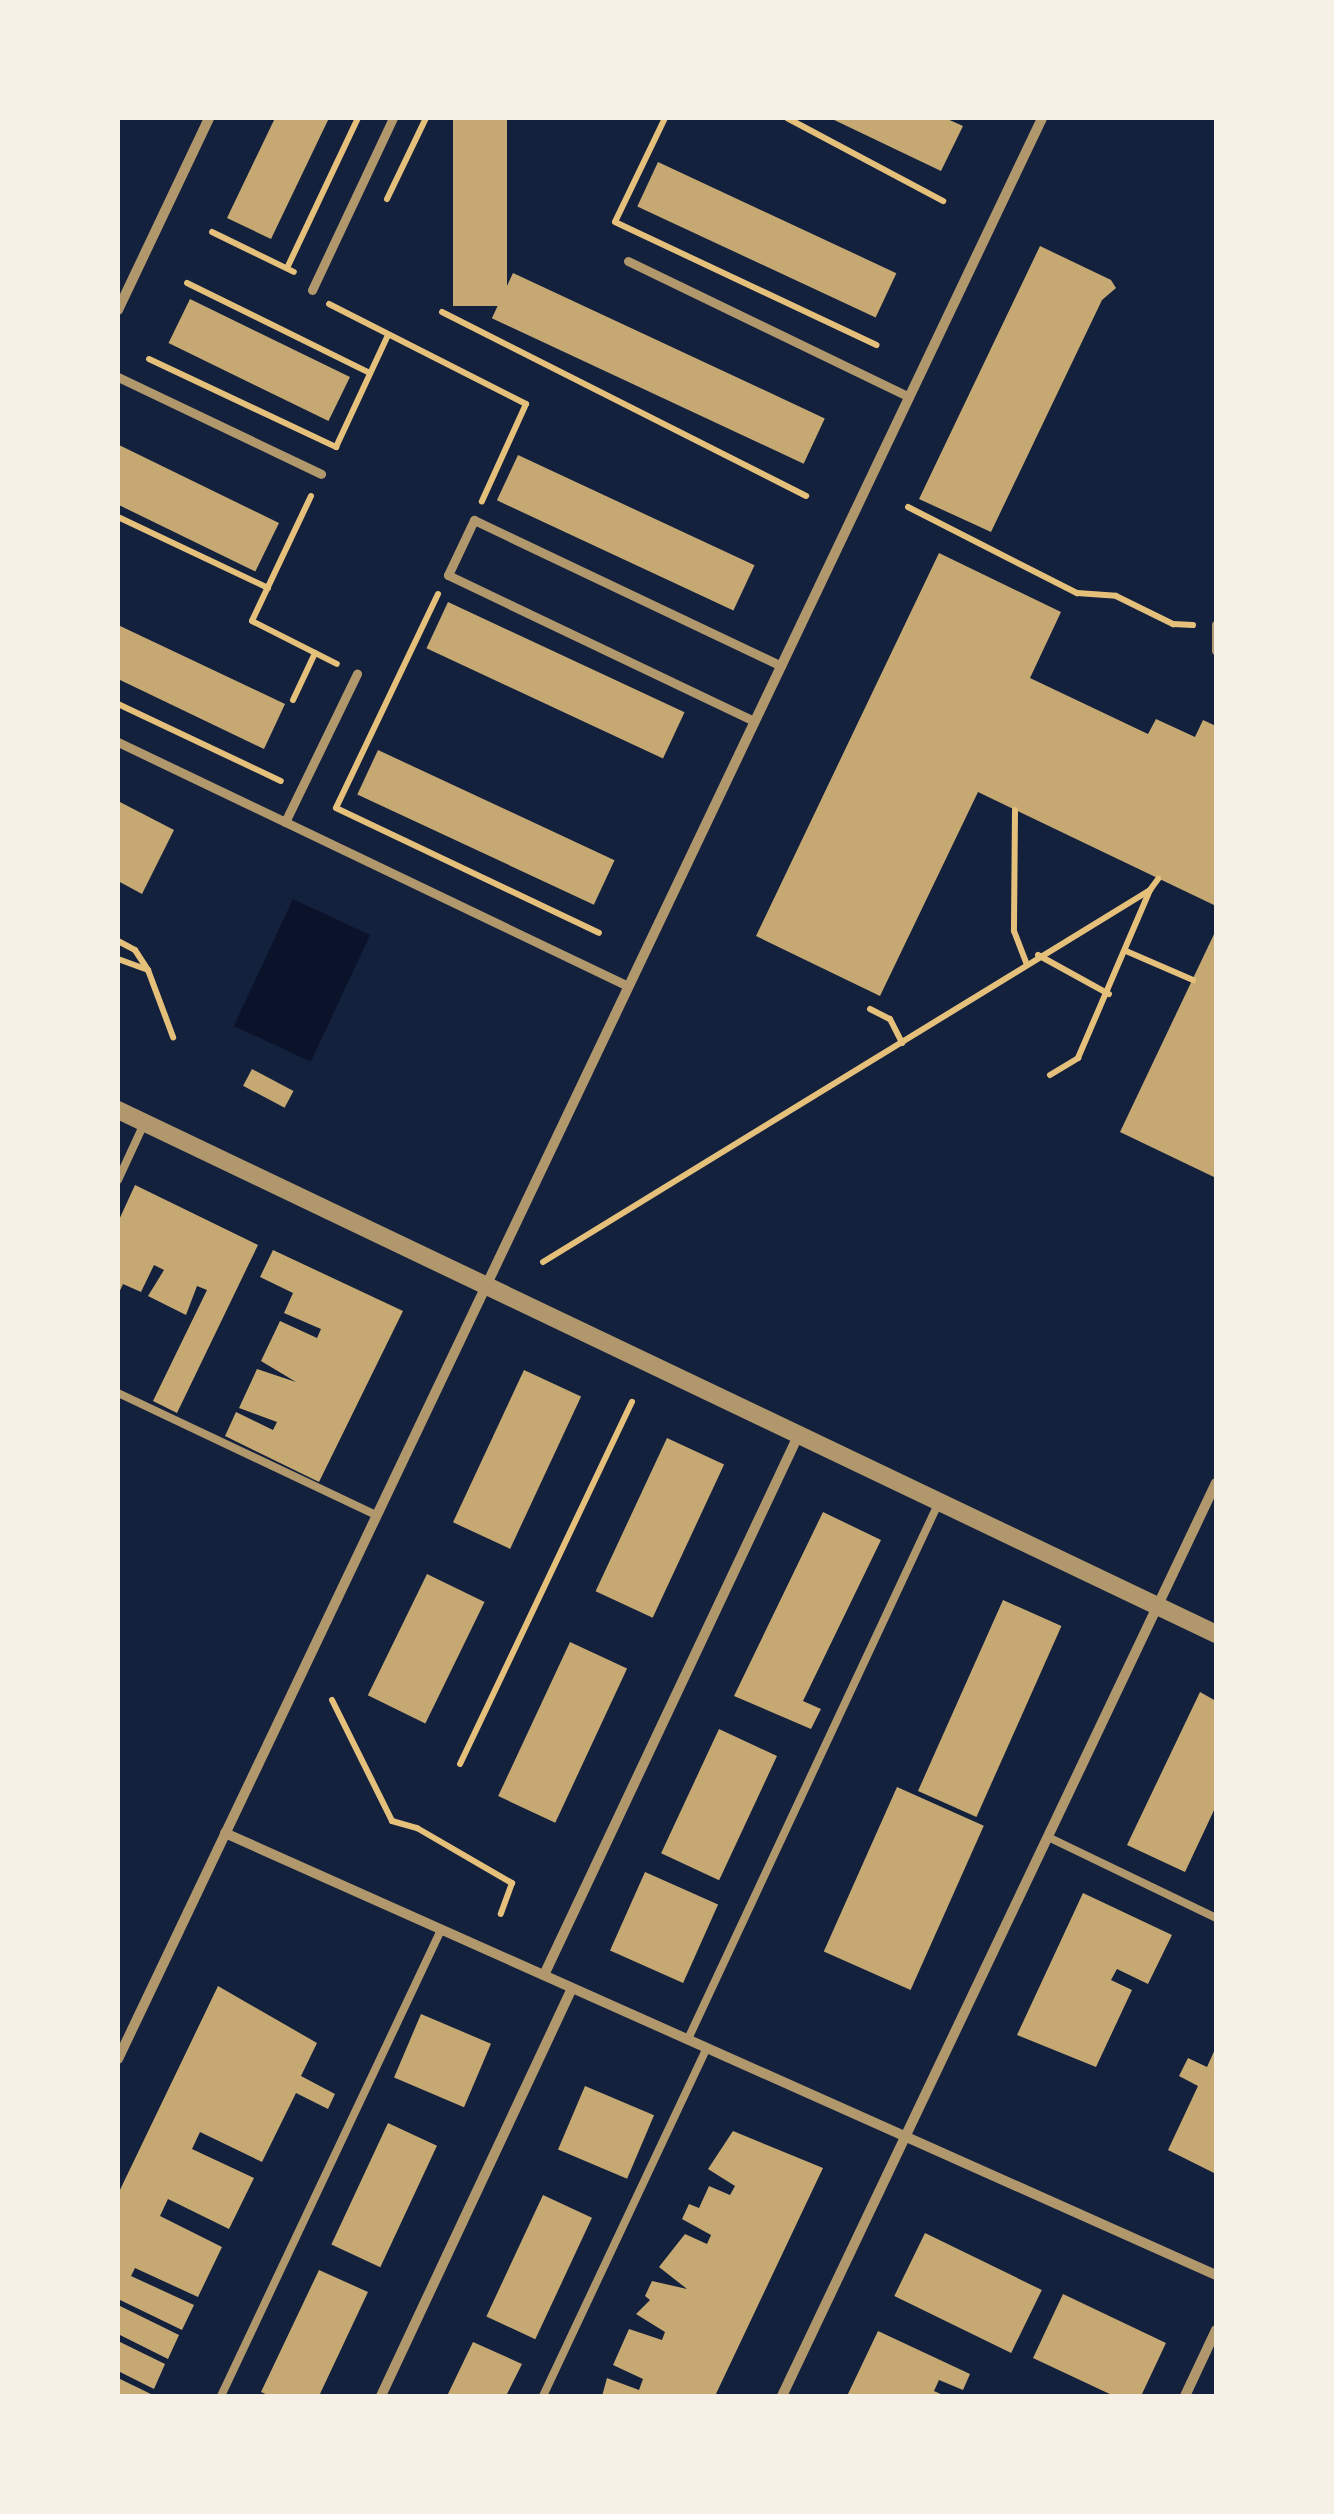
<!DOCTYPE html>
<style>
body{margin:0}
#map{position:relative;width:1334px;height:2514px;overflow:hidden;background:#14213d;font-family:"Noto Sans",sans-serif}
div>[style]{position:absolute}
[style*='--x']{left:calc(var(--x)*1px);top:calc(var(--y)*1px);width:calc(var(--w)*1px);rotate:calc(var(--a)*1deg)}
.water>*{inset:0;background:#0b132b;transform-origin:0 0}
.building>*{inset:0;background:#c6a872;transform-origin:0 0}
.path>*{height:6px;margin:-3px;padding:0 3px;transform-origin:3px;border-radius:3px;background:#e5c07b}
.service>*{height:8px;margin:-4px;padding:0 4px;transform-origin:4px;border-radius:4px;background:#b1986c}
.pedestrian>*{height:9px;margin:-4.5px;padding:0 4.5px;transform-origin:4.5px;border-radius:4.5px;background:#b1986c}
.minor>*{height:10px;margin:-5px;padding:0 5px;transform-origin:5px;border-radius:5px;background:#b1986c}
.tertiary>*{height:18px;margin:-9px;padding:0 9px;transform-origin:9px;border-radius:9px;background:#b1986c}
span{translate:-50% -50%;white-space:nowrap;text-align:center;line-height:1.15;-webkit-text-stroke:8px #f6f1e7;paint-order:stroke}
.frame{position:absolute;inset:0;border:120px solid #f6f1e7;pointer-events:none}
</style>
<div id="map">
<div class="water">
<i style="left:293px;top:899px;width:85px;height:140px;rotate:25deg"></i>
</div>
<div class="building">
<i style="clip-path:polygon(275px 118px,329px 118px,271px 239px,227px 218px)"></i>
<i style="left:453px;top:118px;width:54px;height:188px"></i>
<i style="clip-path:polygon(830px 118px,945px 118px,963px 126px,941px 171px)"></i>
<i style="left:658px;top:162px;width:263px;height:49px;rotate:25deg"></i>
<i style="clip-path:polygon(1040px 246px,1111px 280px,1116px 288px,1102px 300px,991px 532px,919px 499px)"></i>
<i style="left:513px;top:273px;width:344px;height:50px;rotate:25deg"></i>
<i style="left:190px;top:299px;width:178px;height:49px;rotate:26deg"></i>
<i style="left:119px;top:445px;width:178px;height:54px;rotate:26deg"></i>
<i style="left:518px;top:455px;width:261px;height:50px;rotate:25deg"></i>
<i style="clip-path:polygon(939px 553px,1061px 612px,1030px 678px,1148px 734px,1156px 719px,1195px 737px,1203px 720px,1216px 726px,1216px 906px,978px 792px,880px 996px,756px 936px)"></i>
<i style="left:448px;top:602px;width:261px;height:51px;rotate:25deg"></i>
<i style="clip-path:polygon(118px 625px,285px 704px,264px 749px,118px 679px)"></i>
<i style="left:378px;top:750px;width:261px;height:49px;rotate:25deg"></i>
<i style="clip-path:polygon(118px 801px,174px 830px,142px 894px,118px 881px)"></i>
<i style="clip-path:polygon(1216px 930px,1216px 1178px,1120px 1132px)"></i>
<i style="left:252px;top:1069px;width:47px;height:19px;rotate:28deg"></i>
<i style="clip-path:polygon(135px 1185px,258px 1245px,177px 1413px,153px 1401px,207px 1290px,197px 1286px,186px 1315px,148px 1296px,164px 1270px,154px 1265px,141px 1292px,123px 1284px,118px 1295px,118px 1222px)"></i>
<i style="clip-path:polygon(273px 1250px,403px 1311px,319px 1482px,225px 1436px,236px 1412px,273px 1430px,277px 1422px,239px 1408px,257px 1369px,296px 1382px,261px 1361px,280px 1321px,317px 1338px,321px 1329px,284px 1313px,293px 1293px,260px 1277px)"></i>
<i style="left:524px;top:1370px;width:63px;height:168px;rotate:25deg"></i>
<i style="left:667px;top:1438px;width:63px;height:169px;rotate:25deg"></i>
<i style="clip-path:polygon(823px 1512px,881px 1540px,803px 1701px,821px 1709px,811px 1729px,734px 1696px)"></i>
<i style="left:427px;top:1574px;width:64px;height:135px;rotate:26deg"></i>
<i style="left:1003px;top:1600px;width:64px;height:209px;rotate:24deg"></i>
<i style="left:570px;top:1642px;width:63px;height:170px;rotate:25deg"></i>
<i style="clip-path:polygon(1200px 1692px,1216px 1701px,1216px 1806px,1185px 1872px,1127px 1845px)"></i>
<i style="left:719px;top:1729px;width:64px;height:137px;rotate:25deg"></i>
<i style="left:897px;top:1787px;width:95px;height:180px;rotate:24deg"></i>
<i style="left:645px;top:1872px;width:80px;height:86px;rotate:24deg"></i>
<i style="clip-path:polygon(1083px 1893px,1172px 1935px,1148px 1984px,1117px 1969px,1111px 1980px,1132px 1990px,1096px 2067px,1017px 2035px)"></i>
<i style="clip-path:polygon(218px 1986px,317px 2043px,301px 2076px,335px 2094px,328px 2109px,296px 2093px,262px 2162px,200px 2132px,192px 2149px,254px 2178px,229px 2229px,168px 2199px,160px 2216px,222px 2247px,198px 2297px,135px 2268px,131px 2276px,194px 2305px,182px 2330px,118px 2299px,118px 2194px)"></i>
<i style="left:421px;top:2014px;width:76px;height:69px;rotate:23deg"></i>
<i style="clip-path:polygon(1216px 2047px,1216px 2174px,1168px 2150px,1198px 2086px,1179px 2076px,1188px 2058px,1207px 2067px)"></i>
<i style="left:585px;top:2086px;width:75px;height:69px;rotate:23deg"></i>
<i style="left:388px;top:2123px;width:54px;height:134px;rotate:25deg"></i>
<i style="clip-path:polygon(733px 2131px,823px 2168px,715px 2396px,602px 2396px,607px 2378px,639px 2390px,643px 2379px,613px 2365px,629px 2329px,662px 2340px,665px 2332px,636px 2314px,650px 2300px,645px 2296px,652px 2281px,687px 2289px,659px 2267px,685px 2234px,707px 2244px,711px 2235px,682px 2219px,689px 2204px,699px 2208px,709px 2186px,730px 2195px,735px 2186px,708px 2169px)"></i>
<i style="left:543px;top:2195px;width:54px;height:134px;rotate:25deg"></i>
<i style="left:925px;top:2233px;width:130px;height:70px;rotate:26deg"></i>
<i style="clip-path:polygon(319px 2270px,368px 2292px,319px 2396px,270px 2396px,261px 2392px)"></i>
<i style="clip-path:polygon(1063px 2294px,1166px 2343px,1141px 2396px,1114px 2396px,1033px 2358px)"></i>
<i style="clip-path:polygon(118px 2305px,179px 2335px,168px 2359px,118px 2334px)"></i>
<i style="clip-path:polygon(878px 2331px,970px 2374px,963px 2390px,939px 2380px,934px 2391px,945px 2396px,847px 2396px)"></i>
<i style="clip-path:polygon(118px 2341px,165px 2364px,154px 2389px,118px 2371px)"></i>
<i style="clip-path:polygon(473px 2342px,522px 2364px,506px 2396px,447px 2396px)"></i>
<i style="clip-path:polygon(118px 2378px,155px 2396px,118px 2396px)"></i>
</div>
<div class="path">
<i style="--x:665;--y:118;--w:115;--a:115.7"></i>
<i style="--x:615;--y:222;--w:289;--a:25.2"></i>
<i style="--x:787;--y:118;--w:177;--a:28"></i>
<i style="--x:387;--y:199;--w:90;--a:-64.3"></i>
<i style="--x:212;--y:232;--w:91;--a:26"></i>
<i style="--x:288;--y:266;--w:164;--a:-64.7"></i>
<i style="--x:187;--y:283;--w:204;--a:26.2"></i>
<i style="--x:329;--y:304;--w:221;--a:26.9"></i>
<i style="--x:526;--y:404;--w:107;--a:114.4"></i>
<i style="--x:442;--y:312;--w:408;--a:26.8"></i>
<i style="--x:149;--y:359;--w:207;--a:25.2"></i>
<i style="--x:336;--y:447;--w:123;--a:-65.1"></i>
<i style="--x:311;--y:496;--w:138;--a:115.3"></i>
<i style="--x:252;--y:621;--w:95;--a:26.8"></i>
<i style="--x:908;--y:507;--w:190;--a:27"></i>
<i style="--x:1077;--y:593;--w:39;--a:4"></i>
<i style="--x:1116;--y:596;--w:64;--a:26.2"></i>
<i style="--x:1173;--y:624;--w:20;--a:3"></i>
<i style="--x:118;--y:517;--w:166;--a:25.3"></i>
<i style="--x:438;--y:594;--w:237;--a:115.5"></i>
<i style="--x:336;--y:808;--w:291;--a:25.4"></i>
<i style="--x:293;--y:700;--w:52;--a:-64.9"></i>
<i style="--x:118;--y:704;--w:180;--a:25.3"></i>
<i style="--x:1015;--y:810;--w:121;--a:90.5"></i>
<i style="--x:1014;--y:931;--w:34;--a:69"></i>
<i style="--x:118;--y:941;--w:19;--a:28"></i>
<i style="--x:135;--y:950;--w:24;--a:57"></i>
<i style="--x:1126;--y:951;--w:73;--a:23.4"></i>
<i style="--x:1038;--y:955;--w:81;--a:28.8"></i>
<i style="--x:118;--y:959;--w:32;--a:20"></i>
<i style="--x:148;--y:970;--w:72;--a:69.5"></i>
<i style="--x:870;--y:1009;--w:22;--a:27"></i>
<i style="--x:890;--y:1019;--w:27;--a:63"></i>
<i style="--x:1050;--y:1075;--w:33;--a:-31"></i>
<i style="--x:1078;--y:1058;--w:183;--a:-66.8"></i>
<i style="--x:543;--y:1262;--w:712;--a:-31.5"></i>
<i style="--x:1150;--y:890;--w:14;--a:-54"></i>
<i style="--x:332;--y:1700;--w:135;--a:63.6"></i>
<i style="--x:392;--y:1821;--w:26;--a:16"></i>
<i style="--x:417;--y:1828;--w:110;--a:30.1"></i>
<i style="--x:512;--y:1883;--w:33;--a:110"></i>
<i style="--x:460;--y:1764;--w:401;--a:-64.6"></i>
</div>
<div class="service">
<i style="--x:1216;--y:625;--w:26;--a:90"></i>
<i style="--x:118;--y:1180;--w:60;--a:-65.2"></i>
<i style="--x:118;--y:1393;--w:285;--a:25.3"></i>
<i style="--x:1048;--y:1837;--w:187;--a:25.7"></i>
<i style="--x:688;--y:2039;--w:591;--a:-64.95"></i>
<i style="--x:221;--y:2396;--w:515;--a:-64.73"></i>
<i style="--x:543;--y:2396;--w:385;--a:-64.8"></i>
</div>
<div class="pedestrian">
<i style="--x:628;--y:261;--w:312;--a:25.8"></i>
<i style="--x:312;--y:290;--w:190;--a:-64.8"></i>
<i style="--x:118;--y:377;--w:225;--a:25.5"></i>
<i style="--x:754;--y:721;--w:339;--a:-154.5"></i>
<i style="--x:448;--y:575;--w:61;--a:-64.7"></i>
<i style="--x:474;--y:520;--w:340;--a:25.4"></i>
<i style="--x:118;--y:742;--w:565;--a:25.57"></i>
<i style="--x:285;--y:822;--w:165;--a:-64.1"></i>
</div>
<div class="minor">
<i style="--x:118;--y:310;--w:212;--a:-64.6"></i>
<i style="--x:225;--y:1833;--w:1085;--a:24.04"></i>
<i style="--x:544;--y:1975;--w:596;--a:-64.77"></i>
<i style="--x:118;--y:2059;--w:2150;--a:-64.54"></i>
<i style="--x:381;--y:2396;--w:450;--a:-64.9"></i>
<i style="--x:782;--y:2396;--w:1011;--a:-64.58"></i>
<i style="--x:1185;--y:2396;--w:73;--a:-64.8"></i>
</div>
<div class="tertiary">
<i style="--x:118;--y:1110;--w:1217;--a:25.51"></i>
</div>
<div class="frame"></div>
</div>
